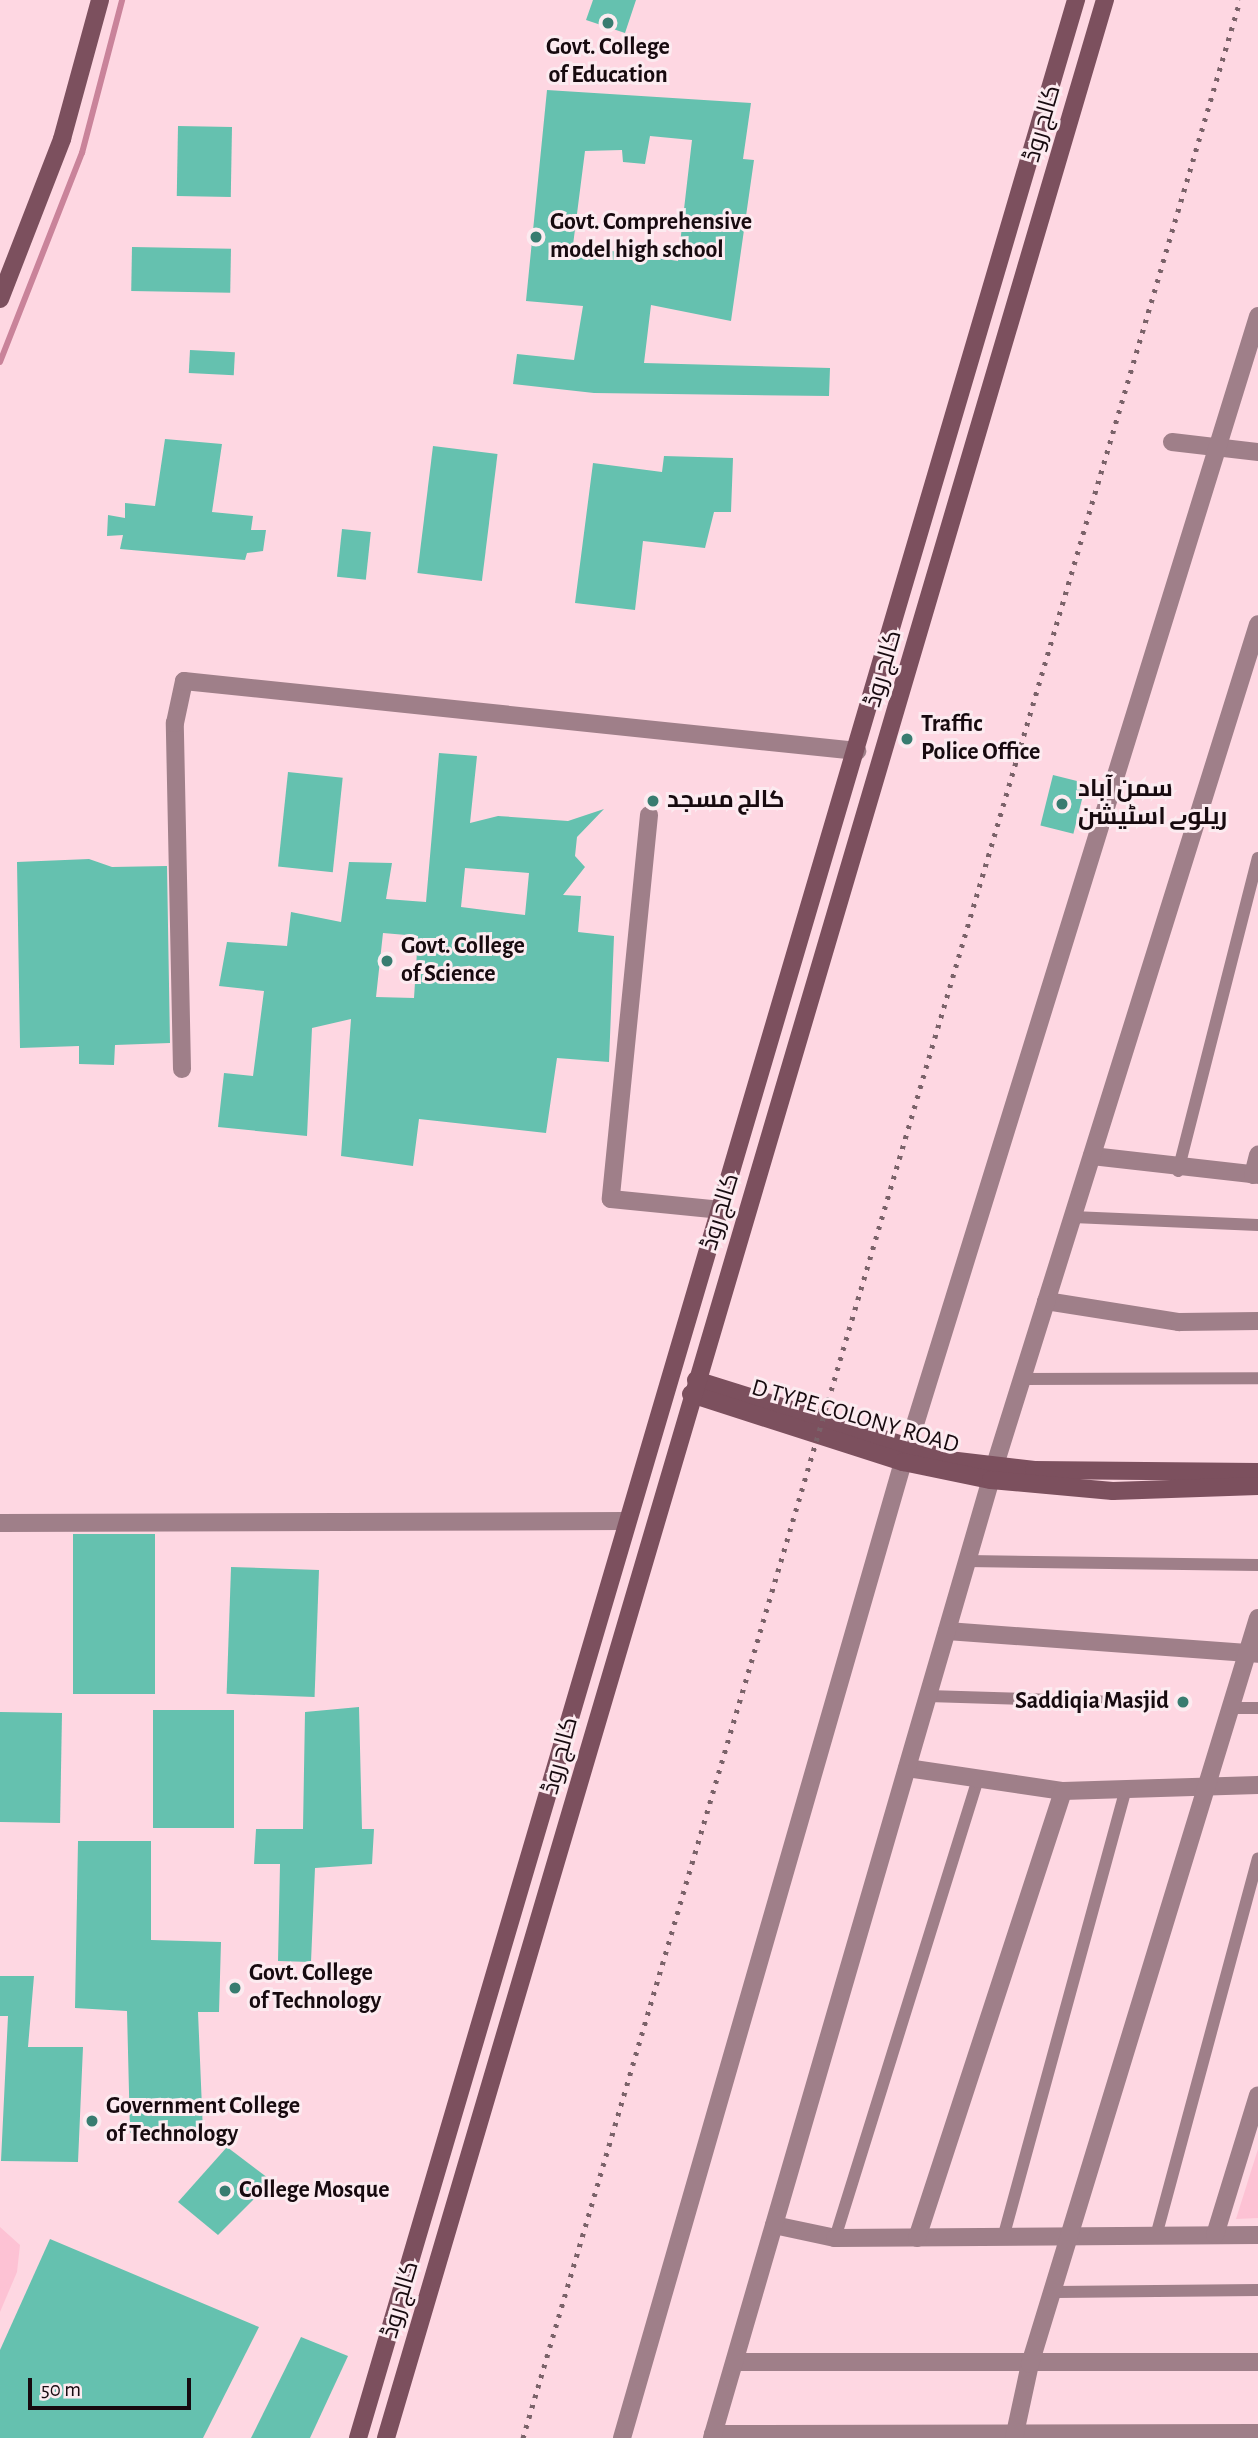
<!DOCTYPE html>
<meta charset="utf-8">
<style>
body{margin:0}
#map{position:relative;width:1258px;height:2438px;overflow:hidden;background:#fed7e2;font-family:"Alegreya Sans",Cairo,sans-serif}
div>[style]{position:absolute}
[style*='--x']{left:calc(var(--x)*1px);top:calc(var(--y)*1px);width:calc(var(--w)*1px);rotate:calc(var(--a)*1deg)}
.green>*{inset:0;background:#fdc2d4}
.stream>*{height:6px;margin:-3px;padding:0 3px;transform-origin:3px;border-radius:3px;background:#c9839a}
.building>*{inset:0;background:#65c1af;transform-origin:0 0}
.pedestrian>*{height:12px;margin:-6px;padding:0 6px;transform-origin:6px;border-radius:6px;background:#9f7f89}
.minor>*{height:18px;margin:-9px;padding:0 9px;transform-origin:9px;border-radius:9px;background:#9f7f89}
.secondary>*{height:18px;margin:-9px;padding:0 9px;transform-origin:9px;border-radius:9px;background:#7c505e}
.rail>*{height:5px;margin-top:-2.5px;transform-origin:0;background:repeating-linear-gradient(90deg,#7a6269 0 3.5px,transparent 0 10.5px)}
.dots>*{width:19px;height:19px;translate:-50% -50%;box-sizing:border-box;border:4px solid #fcebf0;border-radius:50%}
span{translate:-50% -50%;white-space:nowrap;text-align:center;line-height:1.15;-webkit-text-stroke:6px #fcebf0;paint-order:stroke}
.poi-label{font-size:24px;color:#170a0f;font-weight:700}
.left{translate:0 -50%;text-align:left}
.right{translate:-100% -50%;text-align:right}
.street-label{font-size:24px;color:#170a0f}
.scale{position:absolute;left:28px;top:2378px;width:163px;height:32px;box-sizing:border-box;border:4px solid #170a0f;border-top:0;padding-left:9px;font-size:21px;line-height:24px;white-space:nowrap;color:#170a0f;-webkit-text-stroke:5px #fcebf0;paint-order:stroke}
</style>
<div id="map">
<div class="green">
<i style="clip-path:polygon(1258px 2149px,1258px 2218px,1236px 2219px)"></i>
<i style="clip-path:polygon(0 2227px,20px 2245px,17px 2272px,0 2312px)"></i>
</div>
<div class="stream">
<i style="--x:0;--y:362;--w:225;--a:-68.6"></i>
<i style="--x:82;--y:153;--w:158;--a:-75.3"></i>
</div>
<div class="building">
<i style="clip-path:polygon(593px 0,636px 0,625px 33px,586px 20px)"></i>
<i style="clip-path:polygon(evenodd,547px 90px,751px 103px,743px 159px,754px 160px,731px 321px,651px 305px,644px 363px,830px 368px,829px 396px,594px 393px,513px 384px,517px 354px,574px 360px,583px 306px,526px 301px,547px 90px,650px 136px,692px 140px,678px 261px,573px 245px,585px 151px,622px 150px,623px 162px,645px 164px,650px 136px)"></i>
<i style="left:178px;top:126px;width:54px;height:70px;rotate:1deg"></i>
<i style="left:132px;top:247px;width:99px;height:44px;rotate:1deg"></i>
<i style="left:190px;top:350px;width:45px;height:23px;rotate:3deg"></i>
<i style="clip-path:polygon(165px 439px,222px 444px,212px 512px,253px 516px,251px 530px,266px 530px,263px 551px,247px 553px,245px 560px,120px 549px,123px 535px,107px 536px,108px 515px,125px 518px,125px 503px,155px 506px)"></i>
<i style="left:433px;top:446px;width:65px;height:128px;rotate:7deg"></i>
<i style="clip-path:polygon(664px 456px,733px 458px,731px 512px,714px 512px,705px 548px,643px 541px,635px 610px,575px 603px,593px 463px,662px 472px)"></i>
<i style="left:342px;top:529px;width:29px;height:48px;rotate:6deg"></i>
<i style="clip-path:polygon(evenodd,439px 753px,477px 756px,470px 823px,498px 816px,568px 821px,604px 809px,577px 837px,575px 856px,585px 867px,563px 895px,581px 896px,578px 932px,614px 936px,609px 1062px,557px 1058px,546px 1133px,419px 1119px,413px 1166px,341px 1156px,351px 1019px,312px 1028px,307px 1136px,218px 1127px,224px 1073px,253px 1076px,264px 991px,219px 986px,227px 942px,287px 946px,291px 912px,341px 922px,349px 862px,392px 863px,386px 899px,426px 902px,439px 753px,465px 868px,529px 873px,525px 915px,461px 907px,465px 868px,439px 753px,383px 933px,418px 936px,414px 998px,376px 997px,383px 933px)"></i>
<i style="left:288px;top:772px;width:55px;height:95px;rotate:6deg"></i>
<i style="left:1053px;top:775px;width:34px;height:52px;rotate:14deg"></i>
<i style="clip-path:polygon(89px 859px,112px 867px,167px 866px,170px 1043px,115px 1045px,114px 1065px,79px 1064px,79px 1046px,20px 1048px,17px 862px)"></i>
<i style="left:73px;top:1534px;width:82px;height:160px"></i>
<i style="left:319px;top:1570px;width:127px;height:88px;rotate:92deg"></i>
<i style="clip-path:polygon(359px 1707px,362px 1829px,374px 1829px,372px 1864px,315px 1868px,311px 1962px,278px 1961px,280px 1864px,254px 1864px,256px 1829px,303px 1829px,305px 1712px)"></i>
<i style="left:153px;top:1710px;width:81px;height:118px"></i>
<i style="left:62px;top:1713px;width:110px;height:62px;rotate:91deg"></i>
<i style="clip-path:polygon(78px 1841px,151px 1841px,151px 1940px,221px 1942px,219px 2012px,198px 2012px,203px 2132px,130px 2133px,127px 2011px,75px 2008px)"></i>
<i style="clip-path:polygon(0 1976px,34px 1976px,28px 2047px,83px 2047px,78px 2162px,1px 2161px,8px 2016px,0 2016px)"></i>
<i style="clip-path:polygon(227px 2147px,272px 2181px,218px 2235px,178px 2202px)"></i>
<i style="clip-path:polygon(50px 2239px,259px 2327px,203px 2438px,0 2438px,0 2350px)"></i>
<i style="clip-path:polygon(301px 2337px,348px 2356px,310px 2438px,251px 2438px)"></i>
</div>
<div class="pedestrian">
<i style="--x:1178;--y:1171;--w:323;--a:-75.7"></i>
<i style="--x:1073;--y:1217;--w:185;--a:2.5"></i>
<i style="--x:1022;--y:1379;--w:236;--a:-0.2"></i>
<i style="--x:967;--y:1561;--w:291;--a:0.8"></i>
<i style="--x:928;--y:1696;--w:196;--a:1.8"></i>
<i style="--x:1231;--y:1708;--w:27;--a:0"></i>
<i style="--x:1156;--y:2236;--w:391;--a:-74.9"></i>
<i style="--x:835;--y:2238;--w:481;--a:-72.7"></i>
<i style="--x:1003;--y:2238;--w:467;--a:-74.7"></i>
<i style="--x:1056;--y:2292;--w:202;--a:-0.6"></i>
</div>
<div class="minor">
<i style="--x:1172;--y:442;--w:87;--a:6.6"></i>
<i style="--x:649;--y:815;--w:386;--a:95.7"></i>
<i style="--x:611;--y:1199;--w:111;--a:5.7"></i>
<i style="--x:182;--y:1069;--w:346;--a:-91.2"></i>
<i style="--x:175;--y:723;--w:43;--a:-77.9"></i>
<i style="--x:184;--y:681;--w:677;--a:5.94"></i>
<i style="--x:1092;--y:1156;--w:167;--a:6.5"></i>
<i style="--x:1253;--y:1175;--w:21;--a:-76"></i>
<i style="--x:1046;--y:1301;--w:135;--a:9"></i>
<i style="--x:1179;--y:1322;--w:79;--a:-0.7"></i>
<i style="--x:908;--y:1447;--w:1184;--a:-72.8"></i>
<i style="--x:0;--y:1523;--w:625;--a:-0.18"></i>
<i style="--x:947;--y:1631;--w:312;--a:4.2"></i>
<i style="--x:907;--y:1768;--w:158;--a:8.4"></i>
<i style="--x:1063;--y:1791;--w:195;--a:-1.8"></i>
<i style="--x:774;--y:2225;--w:62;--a:12"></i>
<i style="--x:835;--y:2238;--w:423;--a:-0.4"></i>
<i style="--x:1215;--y:2235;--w:146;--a:-72.9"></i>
<i style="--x:917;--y:2238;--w:470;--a:-71.9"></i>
<i style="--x:735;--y:2362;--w:523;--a:0"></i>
<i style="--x:713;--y:2434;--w:545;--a:-0.11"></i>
<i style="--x:622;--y:2438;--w:1016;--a:-73.94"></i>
<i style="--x:712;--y:2438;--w:1013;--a:-73.78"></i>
<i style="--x:995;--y:1465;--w:881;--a:-72.63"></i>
<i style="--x:1014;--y:2438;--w:76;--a:-77.8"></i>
<i style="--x:1030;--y:2364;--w:780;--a:-73.01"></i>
</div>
<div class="secondary">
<i style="--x:0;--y:299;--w:172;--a:-68.8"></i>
<i style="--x:62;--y:139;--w:144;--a:-74.7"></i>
<i style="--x:696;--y:1380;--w:265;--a:17.5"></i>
<i style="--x:949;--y:1460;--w:86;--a:6.7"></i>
<i style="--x:1034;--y:1470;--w:224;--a:0.5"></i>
<i style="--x:691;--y:1394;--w:223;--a:17.8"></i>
<i style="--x:903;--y:1462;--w:90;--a:11.6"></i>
<i style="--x:991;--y:1480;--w:122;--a:5.2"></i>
<i style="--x:1113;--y:1491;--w:145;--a:-2"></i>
<i style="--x:358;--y:2438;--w:2542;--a:-73.59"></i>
<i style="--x:386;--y:2438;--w:2542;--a:-73.57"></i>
</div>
<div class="rail">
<i style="--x:523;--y:2438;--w:2541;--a:-73.61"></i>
</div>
<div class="dots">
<i style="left:608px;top:23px;background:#387c70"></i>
<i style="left:536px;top:237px;background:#387c70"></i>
<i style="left:907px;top:739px;background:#387c70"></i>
<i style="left:653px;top:801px;background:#387c70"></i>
<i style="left:1062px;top:804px;background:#387c70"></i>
<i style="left:387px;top:961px;background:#387c70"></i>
<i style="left:1183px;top:1702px;background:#387c70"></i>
<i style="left:235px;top:1988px;background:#387c70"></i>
<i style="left:92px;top:2121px;background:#387c70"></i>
<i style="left:225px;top:2191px;background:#387c70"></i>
</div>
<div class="poi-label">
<span style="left:608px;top:62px">Govt. College<br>of Education</span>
<span class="left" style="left:550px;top:237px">Govt. Comprehensive<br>model high school</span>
<span class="left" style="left:921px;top:739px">Traffic<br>Police Office</span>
<span class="left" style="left:1078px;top:804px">سمن آباد<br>ریلوے اسٹیشن</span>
<span class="left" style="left:667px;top:801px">کالج مسجد</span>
<span class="left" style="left:401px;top:961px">Govt. College<br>of Science</span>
<span class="right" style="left:1169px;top:1702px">Saddiqia Masjid</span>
<span class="left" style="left:249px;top:1988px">Govt. College<br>of Technology</span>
<span class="left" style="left:106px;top:2121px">Government College<br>of Technology</span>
<span class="left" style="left:239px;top:2191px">College Mosque</span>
</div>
<div class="street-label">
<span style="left:1043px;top:124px;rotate:-74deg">کالج روڈ</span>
<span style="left:884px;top:669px;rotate:-74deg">کالج روڈ</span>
<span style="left:721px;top:1212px;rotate:-73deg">کالج روڈ</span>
<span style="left:855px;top:1417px;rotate:16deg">D TYPE COLONY ROAD</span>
<span style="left:561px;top:1756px;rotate:-75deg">کالج روڈ</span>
<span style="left:401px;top:2300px;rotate:-74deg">کالج روڈ</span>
</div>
<div class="scale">50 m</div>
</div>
